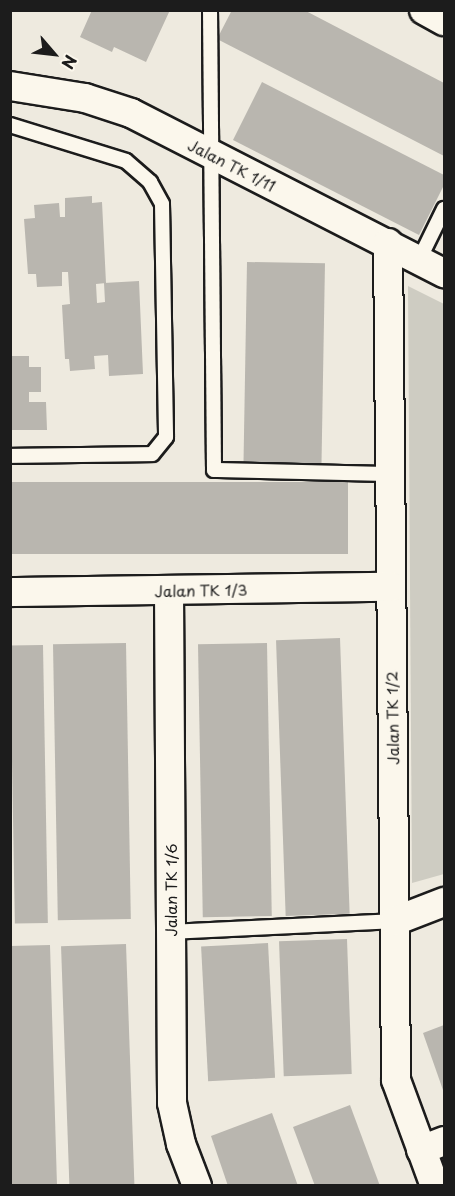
<!DOCTYPE html>
<style>
body{margin:0}
#map{position:relative;width:455px;height:1196px;overflow:hidden;background:#eeeadf;font-family:"Playpen Sans",sans-serif}
div>[style]{position:absolute}
[style*='--x']{left:calc(var(--x)*1px);top:calc(var(--y)*1px);width:calc(var(--w)*1px);rotate:calc(var(--a)*1deg)}
.green>*{inset:0;background:#ceccc2}
.building>*{inset:0;background:#b9b6af;transform-origin:0 0}
.roads{filter:drop-shadow(2px 0 #1c1c1c) drop-shadow(-2px 0 #1c1c1c) drop-shadow(0 2px #1c1c1c) drop-shadow(0 -2px #1c1c1c)}
.service>*{height:14px;margin:-7px;padding:0 7px;transform-origin:7px;border-radius:7px;background:#fbf7ec}
.minor>*{height:28px;margin:-14px;padding:0 14px;transform-origin:14px;border-radius:14px;background:#fbf7ec}
span{translate:-50% -50%;white-space:nowrap;text-align:center;line-height:1.15;-webkit-text-stroke:4.5px #fbf7ec;paint-order:stroke}
.street-label{font-size:15px;color:#1c1c1c}
.frame{position:absolute;inset:0;border:12px solid #1c1c1c;pointer-events:none}
.north{position:absolute;left:24px;top:24px;width:60px;height:60px;-webkit-text-stroke:4px #fbf7ec;paint-order:stroke;rotate:118deg;font-size:16px;font-weight:700;line-height:24px;text-align:center;color:#1c1c1c}
.north::after{content:'';display:block;margin:auto;width:21px;height:27px;background:#1c1c1c;clip-path:polygon(50% 0,100% 100%,50% 72%,0 100%)}
</style>
<div id="map">
<div class="green">
<i style="clip-path:polygon(408px 286px,444px 304px,444px 874px,412px 883px)"></i>
</div>
<div class="building">
<i style="clip-path:polygon(92px 10px,170px 10px,146px 62px,114px 47px,112px 52px,80px 37px)"></i>
<i style="clip-path:polygon(232px 10px,304px 10px,444px 83px,444px 156px,217px 39px)"></i>
<i style="clip-path:polygon(262px 82px,444px 175px,444px 185px,419px 235px,233px 140px)"></i>
<i style="clip-path:polygon(92px 196px,92px 203px,102px 202px,106px 283px,96px 284px,97px 303px,105px 302px,104px 283px,139px 281px,143px 374px,109px 376px,108px 355px,94px 356px,95px 369px,70px 371px,69px 359px,65px 359px,62px 305px,70px 304px,68px 272px,62px 272px,62px 286px,37px 287px,36px 274px,28px 274px,24px 219px,35px 218px,34px 205px,59px 203px,60px 217px,65px 217px,65px 198px)"></i>
<i style="left:247px;top:262px;width:78px;height:204px;rotate:1deg"></i>
<i style="clip-path:polygon(10px 356px,29px 356px,29px 367px,41px 367px,41px 392px,29px 392px,29px 402px,46px 402px,47px 430px,10px 430px)"></i>
<i style="left:10px;top:482px;width:338px;height:72px"></i>
<i style="left:340px;top:638px;width:276px;height:64px;rotate:88deg"></i>
<i style="left:126px;top:643px;width:276px;height:73px;rotate:89deg"></i>
<i style="left:267px;top:643px;width:273px;height:69px;rotate:89deg"></i>
<i style="left:43px;top:645px;width:278px;height:33px;rotate:89deg"></i>
<i style="left:347px;top:939px;width:135px;height:68px;rotate:88deg"></i>
<i style="left:268px;top:943px;width:135px;height:67px;rotate:87deg"></i>
<i style="left:126px;top:944px;width:242px;height:65px;rotate:88deg"></i>
<i style="clip-path:polygon(50px 945px,57px 1186px,10px 1186px,10px 946px)"></i>
<i style="clip-path:polygon(444px 1025px,444px 1093px,423px 1033px)"></i>
<i style="clip-path:polygon(350px 1105px,380px 1186px,315px 1186px,293px 1127px)"></i>
<i style="clip-path:polygon(272px 1113px,298px 1186px,228px 1186px,211px 1136px)"></i>
</div>
<div class="roads">
<div class="service">
<i style="--x:210;--y:10;--w:460;--a:89.5"></i>
<i style="--x:214;--y:470;--w:176;--a:1.3"></i>
<i style="--x:10;--y:125;--w:121;--a:17.2"></i>
<i style="--x:126;--y:161;--w:32;--a:41"></i>
<i style="--x:150;--y:182;--w:25;--a:61"></i>
<i style="--x:162;--y:204;--w:233;--a:89"></i>
<i style="--x:166;--y:437;--w:22;--a:129"></i>
<i style="--x:152;--y:454;--w:142;--a:179.2"></i>
<i style="--x:419;--y:260;--w:57;--a:-63.9"></i>
<i style="--x:171;--y:932;--w:224;--a:-2.8"></i>
</div>
<div class="minor">
<i style="--x:424;--y:10;--w:23;--a:29"></i>
<i style="--x:10;--y:86;--w:76;--a:9.1"></i>
<i style="--x:85;--y:98;--w:48;--a:18.1"></i>
<i style="--x:131;--y:113;--w:352;--a:27.1"></i>
<i style="--x:388;--y:243;--w:837;--a:89.45"></i>
<i style="--x:396;--y:1080;--w:113;--a:69.8"></i>
<i style="--x:169;--y:590;--w:513;--a:89.66"></i>
<i style="--x:172;--y:1103;--w:42;--a:77.6"></i>
<i style="--x:181;--y:1144;--w:45;--a:69.1"></i>
<i style="--x:10;--y:592;--w:381;--a:-0.8"></i>
<i style="--x:395;--y:921;--w:53;--a:-21.2"></i>
<i style="--x:421;--y:1150;--w:25;--a:-21"></i>
</div>
</div>
<div class="street-label">
<span style="left:232px;top:165px;rotate:27deg">Jalan TK 1/11</span>
<span style="left:201px;top:590px;rotate:-1deg">Jalan TK 1/3</span>
<span style="left:392px;top:718px;rotate:-91deg">Jalan TK 1/2</span>
<span style="left:171px;top:890px;rotate:-90deg">Jalan TK 1/6</span>
</div>
<div class="frame"></div>
<div class="north">N</div>
</div>
